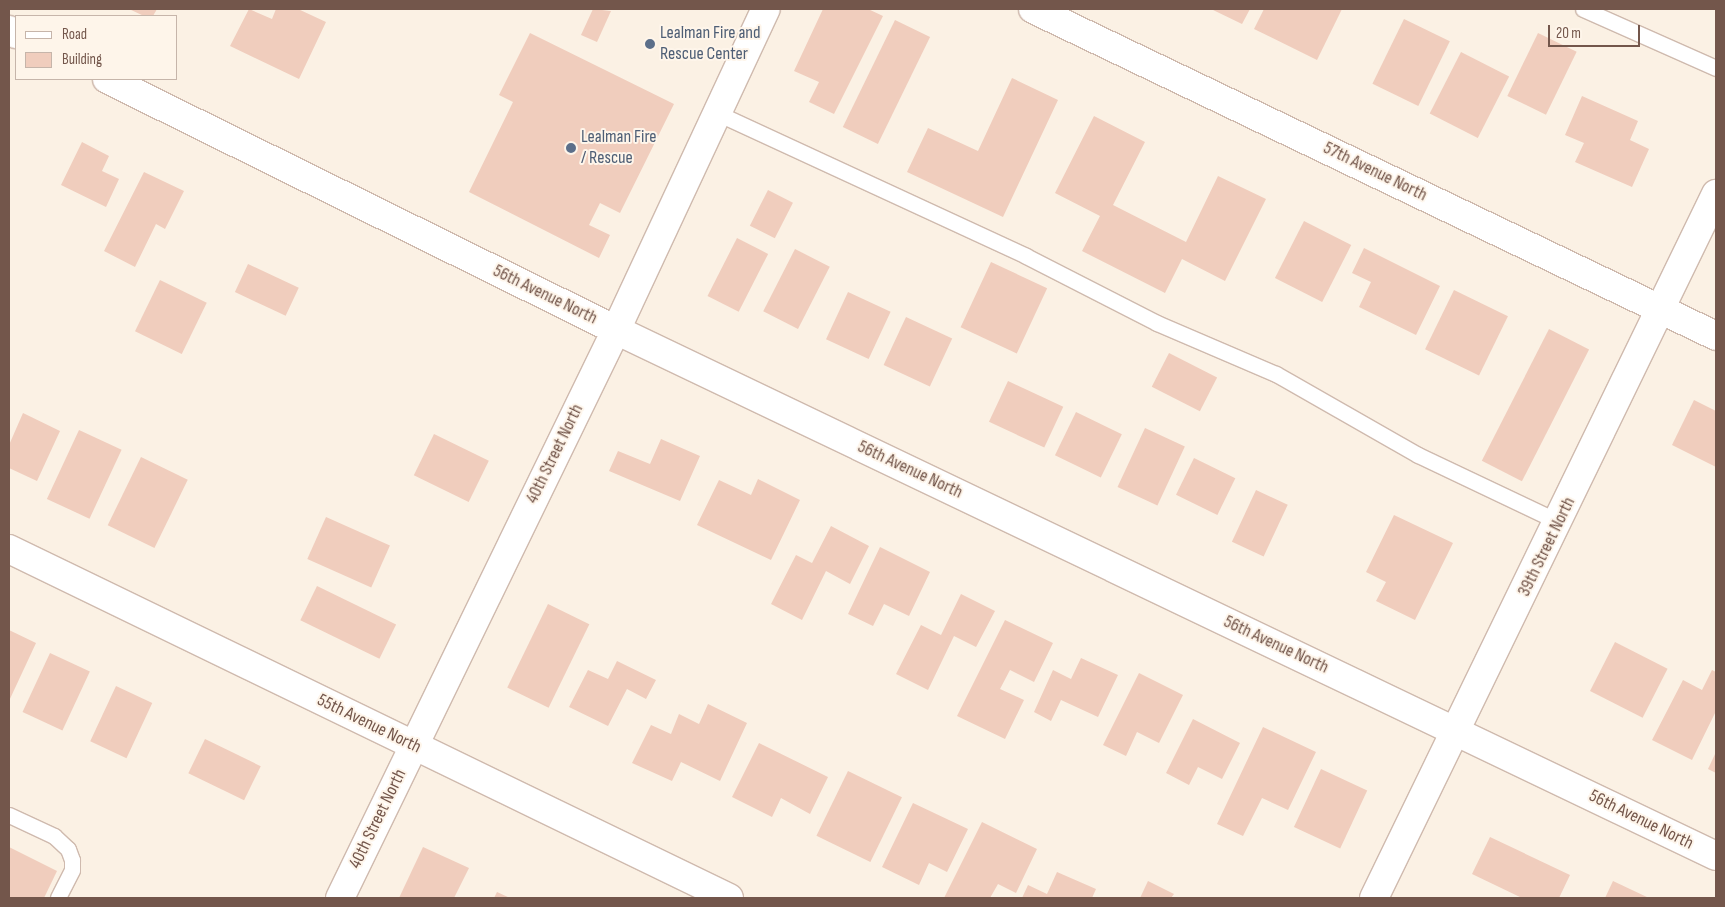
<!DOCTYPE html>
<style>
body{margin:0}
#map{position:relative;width:1725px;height:907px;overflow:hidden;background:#fbf1e4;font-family:"Sofia Sans Condensed",sans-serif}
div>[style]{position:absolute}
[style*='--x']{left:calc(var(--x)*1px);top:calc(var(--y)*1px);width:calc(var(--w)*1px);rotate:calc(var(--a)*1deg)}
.building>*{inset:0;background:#f0cdbd;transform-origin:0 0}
.roads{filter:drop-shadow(1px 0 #cfbaae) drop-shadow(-1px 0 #cfbaae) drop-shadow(0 1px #cfbaae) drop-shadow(0 -1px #cfbaae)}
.service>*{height:15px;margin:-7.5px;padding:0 7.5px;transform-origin:7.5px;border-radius:7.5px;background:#fff}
.minor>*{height:28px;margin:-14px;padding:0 14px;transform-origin:14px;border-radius:14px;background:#fff}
.dots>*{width:14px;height:14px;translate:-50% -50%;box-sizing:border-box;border:2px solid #fef5ea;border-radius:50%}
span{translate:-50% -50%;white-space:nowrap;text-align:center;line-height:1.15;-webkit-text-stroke:4px #fef5ea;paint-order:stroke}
.service-label{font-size:18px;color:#4e5e75}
.left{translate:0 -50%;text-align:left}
.street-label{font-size:18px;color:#73564b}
.frame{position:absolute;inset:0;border:10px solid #73564b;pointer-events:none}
.legend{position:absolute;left:15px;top:15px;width:162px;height:65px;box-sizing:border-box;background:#fef5ea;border:1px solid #c6b5aa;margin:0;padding:6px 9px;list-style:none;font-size:15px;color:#73564b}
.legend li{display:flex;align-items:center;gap:10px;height:25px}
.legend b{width:25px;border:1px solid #c6b5aa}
.scale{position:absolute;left:1548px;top:25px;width:92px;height:22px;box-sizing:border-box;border:2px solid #73564b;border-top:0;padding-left:6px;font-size:15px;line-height:18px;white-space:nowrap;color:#73564b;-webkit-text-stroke:4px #fef5ea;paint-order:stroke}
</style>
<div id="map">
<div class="building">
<i style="clip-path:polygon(129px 9px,157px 9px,153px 16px,144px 16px)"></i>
<i style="clip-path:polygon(249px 9px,272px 19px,276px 9px,298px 9px,326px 22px,299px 79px,230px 46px)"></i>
<i style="clip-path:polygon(593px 9px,611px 11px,597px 42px,581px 35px)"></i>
<i style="clip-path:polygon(823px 9px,868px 9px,883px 16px,834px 114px,809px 102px,819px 82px,794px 71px)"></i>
<i style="clip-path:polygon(1211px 9px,1250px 9px,1242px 24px)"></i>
<i style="clip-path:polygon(1264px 9px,1342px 9px,1317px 60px,1254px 29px)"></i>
<i style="left:1404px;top:19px;width:51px;height:72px;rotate:26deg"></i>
<i style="left:895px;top:20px;width:39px;height:119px;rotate:26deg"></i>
<i style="clip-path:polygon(530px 33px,674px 104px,620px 213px,600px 203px,589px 225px,610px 235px,599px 258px,469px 192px,513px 102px,499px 95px)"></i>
<i style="left:1538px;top:33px;width:43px;height:70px;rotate:26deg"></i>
<i style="left:1461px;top:52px;width:54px;height:69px;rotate:27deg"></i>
<i style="clip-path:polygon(1012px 78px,1058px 100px,1003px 217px,907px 172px,928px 128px,978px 151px)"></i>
<i style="clip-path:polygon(1582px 96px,1638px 121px,1630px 140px,1649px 149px,1632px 187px,1575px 162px,1584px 143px,1565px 135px)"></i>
<i style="clip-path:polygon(1094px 116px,1145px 142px,1113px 205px,1186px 242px,1218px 176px,1266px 199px,1225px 281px,1182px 259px,1165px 293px,1082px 251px,1100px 216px,1055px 193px)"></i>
<i style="clip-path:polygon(82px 142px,109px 156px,102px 171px,119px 179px,106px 207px,61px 185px)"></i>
<i style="clip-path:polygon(144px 172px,184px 191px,165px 229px,156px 224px,135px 267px,104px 251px)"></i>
<i style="left:768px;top:190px;width:28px;height:40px;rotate:27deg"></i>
<i style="left:1304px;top:221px;width:53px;height:64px;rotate:27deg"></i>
<i style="left:737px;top:238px;width:35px;height:65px;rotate:27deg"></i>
<i style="clip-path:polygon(1364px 248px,1440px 286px,1416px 335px,1359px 307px,1371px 282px,1352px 273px)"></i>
<i style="left:795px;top:249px;width:39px;height:70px;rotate:27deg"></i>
<i style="left:991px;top:262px;width:62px;height:72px;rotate:25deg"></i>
<i style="left:248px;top:264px;width:56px;height:31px;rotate:25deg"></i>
<i style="left:160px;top:280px;width:52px;height:57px;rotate:26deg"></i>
<i style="left:1454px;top:290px;width:60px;height:66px;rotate:26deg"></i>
<i style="left:848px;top:292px;width:47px;height:52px;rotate:25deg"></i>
<i style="left:906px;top:317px;width:51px;height:53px;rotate:25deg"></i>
<i style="left:1549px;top:329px;width:45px;height:148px;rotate:27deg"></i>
<i style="left:1169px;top:353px;width:54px;height:38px;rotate:27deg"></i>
<i style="left:1008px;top:381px;width:61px;height:45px;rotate:25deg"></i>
<i style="clip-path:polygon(1694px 400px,1716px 411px,1716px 467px,1672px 445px)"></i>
<i style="left:1076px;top:412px;width:51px;height:48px;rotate:26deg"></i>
<i style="clip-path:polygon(23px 413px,60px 431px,37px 481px,9px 468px,9px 445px)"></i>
<i style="left:1145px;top:428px;width:44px;height:65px;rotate:25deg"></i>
<i style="left:79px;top:430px;width:47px;height:76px;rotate:25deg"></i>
<i style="left:434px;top:434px;width:61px;height:46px;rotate:26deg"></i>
<i style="clip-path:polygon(661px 439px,700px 456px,680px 501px,609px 471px,618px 451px,650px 464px)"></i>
<i style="left:141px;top:457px;width:52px;height:76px;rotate:26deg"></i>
<i style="left:1194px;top:458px;width:46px;height:41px;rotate:26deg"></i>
<i style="clip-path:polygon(758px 479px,800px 500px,771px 560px,697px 525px,719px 480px,751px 495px)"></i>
<i style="left:1256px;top:490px;width:35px;height:57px;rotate:25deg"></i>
<i style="clip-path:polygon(1394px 515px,1453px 543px,1415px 620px,1376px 601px,1386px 582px,1366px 572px)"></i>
<i style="left:326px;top:517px;width:70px;height:46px;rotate:24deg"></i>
<i style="clip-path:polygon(831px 526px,869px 546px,850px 584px,826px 571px,802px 620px,771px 604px,796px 555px,812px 563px)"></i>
<i style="clip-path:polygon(880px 547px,930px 572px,909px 616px,884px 604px,873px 626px,848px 614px)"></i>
<i style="left:317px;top:586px;width:88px;height:38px;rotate:26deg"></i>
<i style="clip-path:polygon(961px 594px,995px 611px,976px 647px,954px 636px,928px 690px,896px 674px,921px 625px,941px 635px)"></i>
<i style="left:548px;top:604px;width:46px;height:93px;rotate:26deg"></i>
<i style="clip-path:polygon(1005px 620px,1053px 643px,1034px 682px,1010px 670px,1000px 689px,1024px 700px,1005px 739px,957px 716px)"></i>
<i style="clip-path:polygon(9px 630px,36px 643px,9px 701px)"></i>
<i style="left:1615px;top:642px;width:59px;height:55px;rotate:27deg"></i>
<i style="left:50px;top:653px;width:44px;height:65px;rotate:25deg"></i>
<i style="clip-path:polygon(1081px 658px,1118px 675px,1098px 717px,1061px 700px,1051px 721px,1034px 712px,1053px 670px,1071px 679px)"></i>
<i style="clip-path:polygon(617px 661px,656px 680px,646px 699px,627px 689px,608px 726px,569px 707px,588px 670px,608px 679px)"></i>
<i style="clip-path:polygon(1712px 670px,1716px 672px,1716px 711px,1692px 760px,1652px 740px,1683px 680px,1702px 690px)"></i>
<i style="clip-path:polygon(1139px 673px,1183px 695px,1159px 743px,1137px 732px,1126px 756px,1103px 745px)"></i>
<i style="left:116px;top:686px;width:40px;height:61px;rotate:25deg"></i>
<i style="clip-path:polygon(708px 704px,747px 723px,720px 781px,681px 762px,672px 781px,632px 763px,651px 725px,671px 734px,679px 714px,699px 724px)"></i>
<i style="clip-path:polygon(1193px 719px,1240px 743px,1222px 779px,1198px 767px,1189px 785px,1166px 773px)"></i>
<i style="clip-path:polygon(1263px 727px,1316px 752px,1288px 810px,1262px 798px,1243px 836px,1217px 824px)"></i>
<i style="left:205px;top:739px;width:62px;height:38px;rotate:26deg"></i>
<i style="clip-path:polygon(759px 743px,828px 777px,810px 814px,781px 798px,772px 817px,732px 797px)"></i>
<i style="clip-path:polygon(1716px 752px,1716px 773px,1708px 769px)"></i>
<i style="left:1321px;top:769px;width:51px;height:64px;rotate:25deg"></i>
<i style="left:848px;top:771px;width:60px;height:72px;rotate:26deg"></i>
<i style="clip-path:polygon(913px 803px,968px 829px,947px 872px,929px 863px,919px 885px,882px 867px)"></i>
<i style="clip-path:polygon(982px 822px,1037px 849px,1016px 893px,998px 884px,990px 898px,944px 898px)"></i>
<i style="clip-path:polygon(1490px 837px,1570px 875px,1559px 898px,1522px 898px,1472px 874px)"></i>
<i style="clip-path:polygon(9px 847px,57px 871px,44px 898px,9px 898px)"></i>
<i style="clip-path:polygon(423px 847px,469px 868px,454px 898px,399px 898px)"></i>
<i style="clip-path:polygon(1057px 872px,1096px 889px,1092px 898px,1022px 898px,1028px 885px,1047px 894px)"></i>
<i style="clip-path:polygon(1148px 881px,1174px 894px,1171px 898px,1140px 898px)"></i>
<i style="clip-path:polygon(1613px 881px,1649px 898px,1605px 898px)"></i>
<i style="clip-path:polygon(497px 892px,510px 898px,494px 898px)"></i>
</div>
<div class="roads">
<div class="service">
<i style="--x:1583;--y:9;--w:145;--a:23.9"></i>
<i style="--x:717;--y:113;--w:340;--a:24.8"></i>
<i style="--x:1026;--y:256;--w:147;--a:27.1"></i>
<i style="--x:1157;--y:323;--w:129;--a:23.2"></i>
<i style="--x:1276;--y:374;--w:163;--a:29.7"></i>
<i style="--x:1418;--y:455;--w:156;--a:25.4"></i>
<i style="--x:9;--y:815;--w:50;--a:25"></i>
<i style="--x:54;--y:836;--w:19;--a:43"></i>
<i style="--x:68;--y:849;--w:12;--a:70"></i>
<i style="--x:72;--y:860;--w:10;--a:90"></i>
<i style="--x:72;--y:870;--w:31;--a:117"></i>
</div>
<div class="minor">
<i style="--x:1033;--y:9;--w:757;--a:25.58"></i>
<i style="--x:9;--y:30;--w:8;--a:30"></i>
<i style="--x:107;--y:79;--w:568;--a:26.25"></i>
<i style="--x:616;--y:330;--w:1219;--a:25.56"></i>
<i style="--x:9;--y:549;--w:800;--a:25.86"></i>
<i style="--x:340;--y:898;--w:632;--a:-64.08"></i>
<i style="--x:616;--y:330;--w:354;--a:-65"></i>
<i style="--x:1374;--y:898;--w:783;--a:-64.09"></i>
</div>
</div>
<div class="dots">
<i style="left:650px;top:44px;background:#5c6f8a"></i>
<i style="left:571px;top:148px;background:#5c6f8a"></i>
</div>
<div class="service-label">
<span class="left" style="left:660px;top:44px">Lealman Fire and<br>Rescue Center</span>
<span class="left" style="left:581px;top:148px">Lealman Fire<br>/ Rescue</span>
</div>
<div class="street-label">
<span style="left:1375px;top:172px;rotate:26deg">57th Avenue North</span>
<span style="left:545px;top:295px;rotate:26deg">56th Avenue North</span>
<span style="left:555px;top:454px;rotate:-64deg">40th Street North</span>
<span style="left:910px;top:470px;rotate:25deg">56th Avenue North</span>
<span style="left:1547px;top:547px;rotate:-64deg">39th Street North</span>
<span style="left:1276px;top:645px;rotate:25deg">56th Avenue North</span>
<span style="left:369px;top:724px;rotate:26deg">55th Avenue North</span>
<span style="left:378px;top:819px;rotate:-64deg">40th Street North</span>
<span style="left:1641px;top:820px;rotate:26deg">56th Avenue North</span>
</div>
<div class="frame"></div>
<ul class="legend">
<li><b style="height:6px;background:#fff"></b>Road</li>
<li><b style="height:14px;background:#f0cdbd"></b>Building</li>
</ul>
<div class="scale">20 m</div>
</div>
